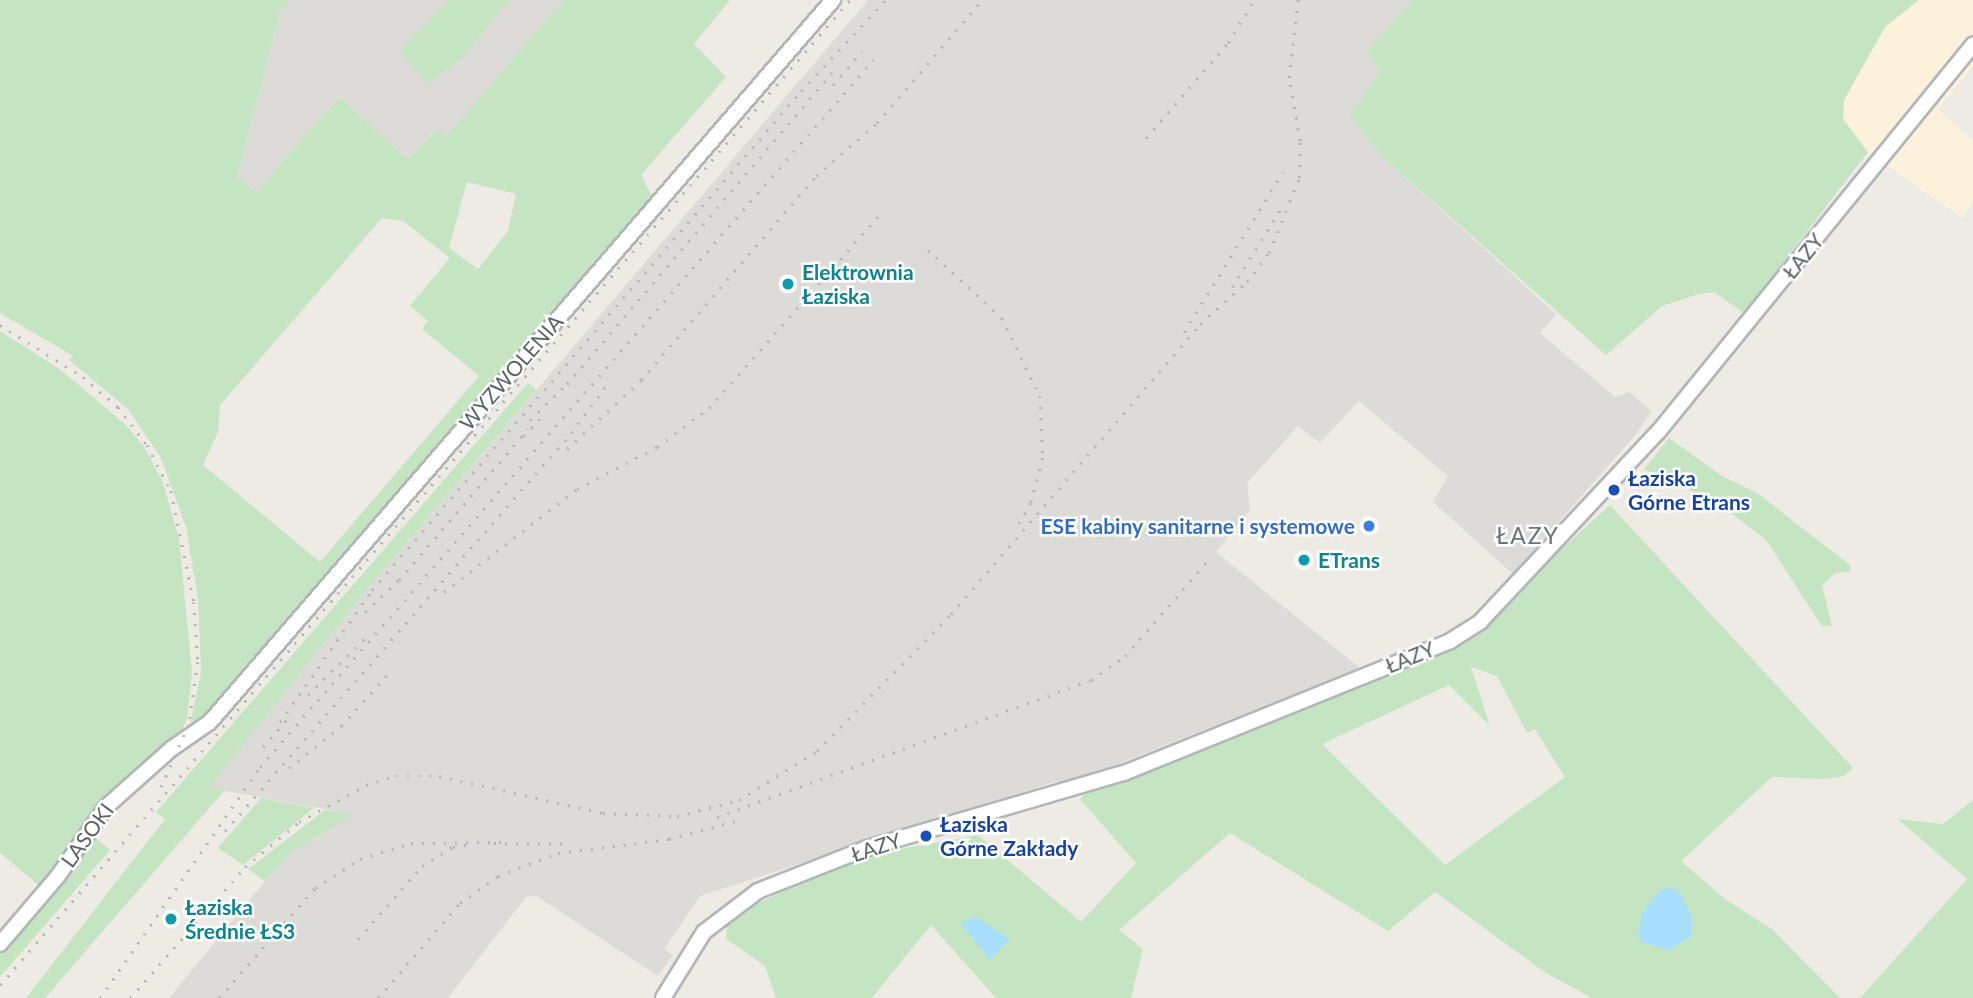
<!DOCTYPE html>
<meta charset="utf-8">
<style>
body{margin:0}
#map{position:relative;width:1973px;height:998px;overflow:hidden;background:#eeebe5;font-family:Lato,sans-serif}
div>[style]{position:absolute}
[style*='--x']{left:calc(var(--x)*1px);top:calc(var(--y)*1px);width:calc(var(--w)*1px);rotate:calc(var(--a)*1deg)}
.commercial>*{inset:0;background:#fcf2dc}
.industrial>*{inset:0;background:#dddbd7}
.green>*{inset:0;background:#c5e5c2}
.water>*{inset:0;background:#a8dffc}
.roads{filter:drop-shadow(2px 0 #b2b6b9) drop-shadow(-2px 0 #b2b6b9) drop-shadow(0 2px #b2b6b9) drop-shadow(0 -2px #b2b6b9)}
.minor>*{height:14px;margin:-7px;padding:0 7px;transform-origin:7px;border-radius:7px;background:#fff}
.rail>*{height:2.5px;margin-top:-1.25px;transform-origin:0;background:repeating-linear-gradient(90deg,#b3b4b5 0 2px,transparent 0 11px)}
.dots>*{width:19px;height:19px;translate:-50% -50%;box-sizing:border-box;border:4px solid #fff;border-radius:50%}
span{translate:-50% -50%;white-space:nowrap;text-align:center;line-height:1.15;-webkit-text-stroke:5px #fff;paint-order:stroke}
.street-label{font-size:21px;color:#5d6165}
.culture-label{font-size:21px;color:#0d838f;font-weight:700}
.left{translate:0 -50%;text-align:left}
.transit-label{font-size:21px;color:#164399;font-weight:700}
.shop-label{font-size:21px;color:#366cbe;font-weight:700}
.right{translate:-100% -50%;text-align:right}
.neighbourhood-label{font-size:23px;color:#6e7377;letter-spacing:2px}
</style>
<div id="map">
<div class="commercial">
<i style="clip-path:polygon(1919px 0,1973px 0,1973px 66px,1938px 109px,1973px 141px,1973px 203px,1962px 218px,1868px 152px,1843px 119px,1844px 100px,1885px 27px)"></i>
</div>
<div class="industrial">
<i style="clip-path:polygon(290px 0,564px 0,446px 138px,436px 130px,407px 159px,340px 97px,256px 192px,237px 177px,280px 12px)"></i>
<i style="clip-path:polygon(868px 0,1412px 0,1366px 54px,1381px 70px,1383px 157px,1556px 314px,1540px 333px,1615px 397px,1629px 392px,1651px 411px,1637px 433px,1513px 574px,1433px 502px,1448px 476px,1359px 401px,1320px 443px,1298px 426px,1247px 483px,1250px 510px,1216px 552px,1360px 668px,1060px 787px,1057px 781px,700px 896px,664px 949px,673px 955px,658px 976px,536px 896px,526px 897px,448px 998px,169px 998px,265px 881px,296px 849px,352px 814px,209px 788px,359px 599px)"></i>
</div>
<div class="green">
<i style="clip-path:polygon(evenodd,0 0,290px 0,280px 12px,237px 177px,256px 192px,340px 97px,407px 159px,437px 130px,446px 137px,564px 0,730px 0,694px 44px,726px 77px,641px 175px,654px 200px,533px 342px,483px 389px,424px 467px,224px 701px,189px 731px,201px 671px,198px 599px,186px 527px,161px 458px,129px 410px,69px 360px,73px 356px,0 313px,0 0,467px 182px,516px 194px,508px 231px,478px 269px,449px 248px,467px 182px,0 0,382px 218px,403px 221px,450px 258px,410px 306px,428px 321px,422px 329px,479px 376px,320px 562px,203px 465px,218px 432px,220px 405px,382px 218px)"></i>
<i style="clip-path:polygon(449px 0,509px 0,460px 60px,428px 83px,399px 51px)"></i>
<i style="clip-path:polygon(1412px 0,1919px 0,1885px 27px,1844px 100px,1843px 119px,1868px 152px,1744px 313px,1714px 292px,1699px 294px,1662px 306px,1606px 355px,1383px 157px,1350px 115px,1381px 70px,1366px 54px)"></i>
<i style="clip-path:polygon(0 331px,61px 370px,127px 426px,144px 447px,162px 480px,179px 538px,192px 673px,187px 718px,180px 736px,104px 801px,41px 887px,0 853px)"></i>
<i style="clip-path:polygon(528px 383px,536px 390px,359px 599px,210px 787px,224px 791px,45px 998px,26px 998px,165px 819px,156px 812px)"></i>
<i style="clip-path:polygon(1669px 438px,1722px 476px,1757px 493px,1850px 565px,1850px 572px,1835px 573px,1822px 585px,1832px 626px,1822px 626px,1766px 540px,1719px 504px,1644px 469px)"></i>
<i style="clip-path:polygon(evenodd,1610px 505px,1853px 768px,1844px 776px,1824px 779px,1772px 777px,1681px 861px,1726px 900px,1772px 929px,1840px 998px,1592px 998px,1546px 973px,1435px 892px,1388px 931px,1230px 833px,1119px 930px,1143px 949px,1131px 998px,996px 998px,931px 925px,872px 998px,776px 998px,765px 966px,726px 939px,728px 917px,857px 857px,978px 835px,1081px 922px,1136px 863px,1080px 799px,1088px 791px,1462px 640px,1610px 505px,1471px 667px,1497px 676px,1527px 733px,1535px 729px,1565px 777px,1445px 865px,1322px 744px,1449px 685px,1490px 726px,1471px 667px)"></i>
<i style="clip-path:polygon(261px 798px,314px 808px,243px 865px,218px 848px)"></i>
<i style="clip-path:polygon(1973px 800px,1973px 998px,1860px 998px,1967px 879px,1898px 819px,1943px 824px)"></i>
<i style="clip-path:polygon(325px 810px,354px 814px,296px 849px,265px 881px,248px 869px)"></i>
<i style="clip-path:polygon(92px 835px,110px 850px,0 977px,0 952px,65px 876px)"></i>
</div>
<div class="water">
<i style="clip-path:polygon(1668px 888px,1679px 891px,1691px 915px,1691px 937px,1669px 950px,1641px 942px,1638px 936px,1642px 913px,1661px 889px)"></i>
<i style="clip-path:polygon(975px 916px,1010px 939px,990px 960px,961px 924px)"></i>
</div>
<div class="roads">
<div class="minor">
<i style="--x:0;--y:944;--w:89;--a:-49.5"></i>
<i style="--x:58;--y:876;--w:84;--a:-55.2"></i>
<i style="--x:106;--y:807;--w:87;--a:-41.7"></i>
<i style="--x:171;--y:749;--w:47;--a:-34.7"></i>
<i style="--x:210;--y:722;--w:954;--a:-49.21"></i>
<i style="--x:663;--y:998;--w:78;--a:-58.2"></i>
<i style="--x:704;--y:932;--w:68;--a:-37.2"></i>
<i style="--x:758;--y:891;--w:117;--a:-21.5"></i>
<i style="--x:867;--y:848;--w:268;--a:-16.3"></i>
<i style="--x:1124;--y:773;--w:352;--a:-22"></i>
<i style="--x:1450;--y:641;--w:36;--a:-32"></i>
<i style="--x:1480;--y:622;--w:262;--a:-46.9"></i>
<i style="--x:1659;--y:431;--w:498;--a:-50.9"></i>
</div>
</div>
<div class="rail">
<i style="--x:833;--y:85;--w:45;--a:-49.5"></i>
<i style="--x:1146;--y:138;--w:125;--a:-49.2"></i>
<i style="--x:1228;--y:43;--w:50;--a:-58.8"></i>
<i style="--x:928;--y:250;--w:100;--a:42.6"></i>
<i style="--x:1002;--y:318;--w:87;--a:64"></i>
<i style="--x:1040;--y:396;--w:62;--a:87.2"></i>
<i style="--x:1043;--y:458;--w:47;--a:104.9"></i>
<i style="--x:1031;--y:503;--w:28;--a:120"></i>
<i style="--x:1232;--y:287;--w:94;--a:-58"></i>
<i style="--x:0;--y:325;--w:98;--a:32.1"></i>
<i style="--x:83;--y:377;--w:46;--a:40.6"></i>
<i style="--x:118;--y:407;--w:48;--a:52.7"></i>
<i style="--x:147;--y:445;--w:52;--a:62.4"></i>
<i style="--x:171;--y:491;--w:113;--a:78.3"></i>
<i style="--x:194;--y:602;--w:60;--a:86.2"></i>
<i style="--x:198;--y:662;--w:64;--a:98.1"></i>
<i style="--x:189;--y:725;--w:69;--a:114"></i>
<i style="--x:1184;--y:332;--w:188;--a:-58.3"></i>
<i style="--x:530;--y:420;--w:52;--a:-44.2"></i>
<i style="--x:567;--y:384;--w:414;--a:-49.6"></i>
<i style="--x:523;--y:436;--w:28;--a:-45"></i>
<i style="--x:567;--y:449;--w:101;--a:-43"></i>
<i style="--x:641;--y:380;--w:269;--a:-49.4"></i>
<i style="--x:816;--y:176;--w:81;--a:-41"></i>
<i style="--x:877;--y:123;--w:162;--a:-49.5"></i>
<i style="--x:444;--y:592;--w:168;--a:-37.8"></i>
<i style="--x:577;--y:489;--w:90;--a:-27.7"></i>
<i style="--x:657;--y:447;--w:65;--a:-36.9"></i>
<i style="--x:709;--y:408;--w:259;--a:-48.6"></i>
<i style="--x:365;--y:612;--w:47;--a:-43.3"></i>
<i style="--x:399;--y:580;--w:199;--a:-49.5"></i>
<i style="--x:308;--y:695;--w:81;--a:-45"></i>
<i style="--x:280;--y:722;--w:161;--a:-55.1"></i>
<i style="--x:372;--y:590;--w:658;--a:-49.31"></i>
<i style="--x:801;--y:91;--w:125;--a:-47"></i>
<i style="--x:263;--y:747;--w:41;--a:-48.9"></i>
<i style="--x:289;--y:768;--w:67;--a:-38.9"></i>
<i style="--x:341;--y:726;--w:70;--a:-47.9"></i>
<i style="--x:717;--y:817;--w:398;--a:-20.1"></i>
<i style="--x:1091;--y:680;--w:42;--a:-35.2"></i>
<i style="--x:1125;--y:656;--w:131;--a:-49"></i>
<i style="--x:225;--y:831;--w:527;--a:-49"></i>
<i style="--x:571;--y:433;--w:64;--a:-53.3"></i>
<i style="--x:494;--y:843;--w:77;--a:0.7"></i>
<i style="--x:358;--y:939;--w:97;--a:-48.8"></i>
<i style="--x:422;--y:866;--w:36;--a:-32"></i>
<i style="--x:453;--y:847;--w:13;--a:-9"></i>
<i style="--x:0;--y:985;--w:1301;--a:-49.21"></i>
<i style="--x:100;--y:998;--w:281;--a:-55.3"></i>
<i style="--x:260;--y:767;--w:936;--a:-49.07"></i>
<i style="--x:130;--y:998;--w:174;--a:-48.7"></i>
<i style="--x:245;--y:867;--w:70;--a:-39.8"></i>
<i style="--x:299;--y:822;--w:77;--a:-28.9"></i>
<i style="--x:366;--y:785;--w:31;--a:-17"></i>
<i style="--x:396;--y:776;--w:43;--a:0"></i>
<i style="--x:439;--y:776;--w:168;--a:12.7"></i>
<i style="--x:603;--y:813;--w:74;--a:2.3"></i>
<i style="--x:677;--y:816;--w:64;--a:-14.5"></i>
<i style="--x:739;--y:800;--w:92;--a:-32.1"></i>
<i style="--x:817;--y:751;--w:192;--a:-45.6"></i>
<i style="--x:951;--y:614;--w:382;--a:-49.3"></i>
<i style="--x:1200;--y:324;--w:63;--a:-41.8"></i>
<i style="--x:1247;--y:282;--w:36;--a:-53"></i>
<i style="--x:1269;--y:253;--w:81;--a:-68.2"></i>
<i style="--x:1299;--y:178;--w:37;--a:-88"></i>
<i style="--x:1300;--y:141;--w:64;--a:-99.9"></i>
<i style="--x:1289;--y:78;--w:79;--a:-83.4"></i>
<i style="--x:219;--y:998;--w:146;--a:-48.9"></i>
<i style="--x:315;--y:888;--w:54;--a:-32.8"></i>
<i style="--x:360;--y:859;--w:53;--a:-17.4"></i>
<i style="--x:411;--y:843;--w:90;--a:-0.6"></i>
<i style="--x:378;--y:998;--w:125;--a:-49.2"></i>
<i style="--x:460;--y:903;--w:47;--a:-35.4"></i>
<i style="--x:498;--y:876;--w:64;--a:-21"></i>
<i style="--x:558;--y:853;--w:112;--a:-7.2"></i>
<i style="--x:669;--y:839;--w:68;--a:-15.3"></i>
</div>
<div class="dots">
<i style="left:788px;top:284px;background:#0f9aa8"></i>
<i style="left:1614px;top:490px;background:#1a4fb4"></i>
<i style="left:1369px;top:526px;background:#3f7fe0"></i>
<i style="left:1304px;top:560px;background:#0f9aa8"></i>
<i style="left:926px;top:836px;background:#1a4fb4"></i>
<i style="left:171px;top:919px;background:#0f9aa8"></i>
</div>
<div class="street-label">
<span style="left:1803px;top:256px;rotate:-51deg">ŁAZY</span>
<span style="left:511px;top:372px;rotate:-49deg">WYZWOLENIA</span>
<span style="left:1410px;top:657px;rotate:-22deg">ŁAZY</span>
<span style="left:87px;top:835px;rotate:-54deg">LASOKI</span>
<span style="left:876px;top:847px;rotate:-18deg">ŁAZY</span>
</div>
<div class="culture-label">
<span class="left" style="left:802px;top:284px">Elektrownia<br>Łaziska</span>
<span class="left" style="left:1318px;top:560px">ETrans</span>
<span class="left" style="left:185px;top:919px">Łaziska<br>Średnie ŁS3</span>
</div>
<div class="transit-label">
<span class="left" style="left:1628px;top:490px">Łaziska<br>Górne Etrans</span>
<span class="left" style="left:940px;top:836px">Łaziska<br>Górne Zakłady</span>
</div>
<div class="shop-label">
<span class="right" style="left:1355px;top:526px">ESE kabiny sanitarne i systemowe</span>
</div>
<div class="neighbourhood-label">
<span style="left:1528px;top:535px">ŁAZY</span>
</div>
</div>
